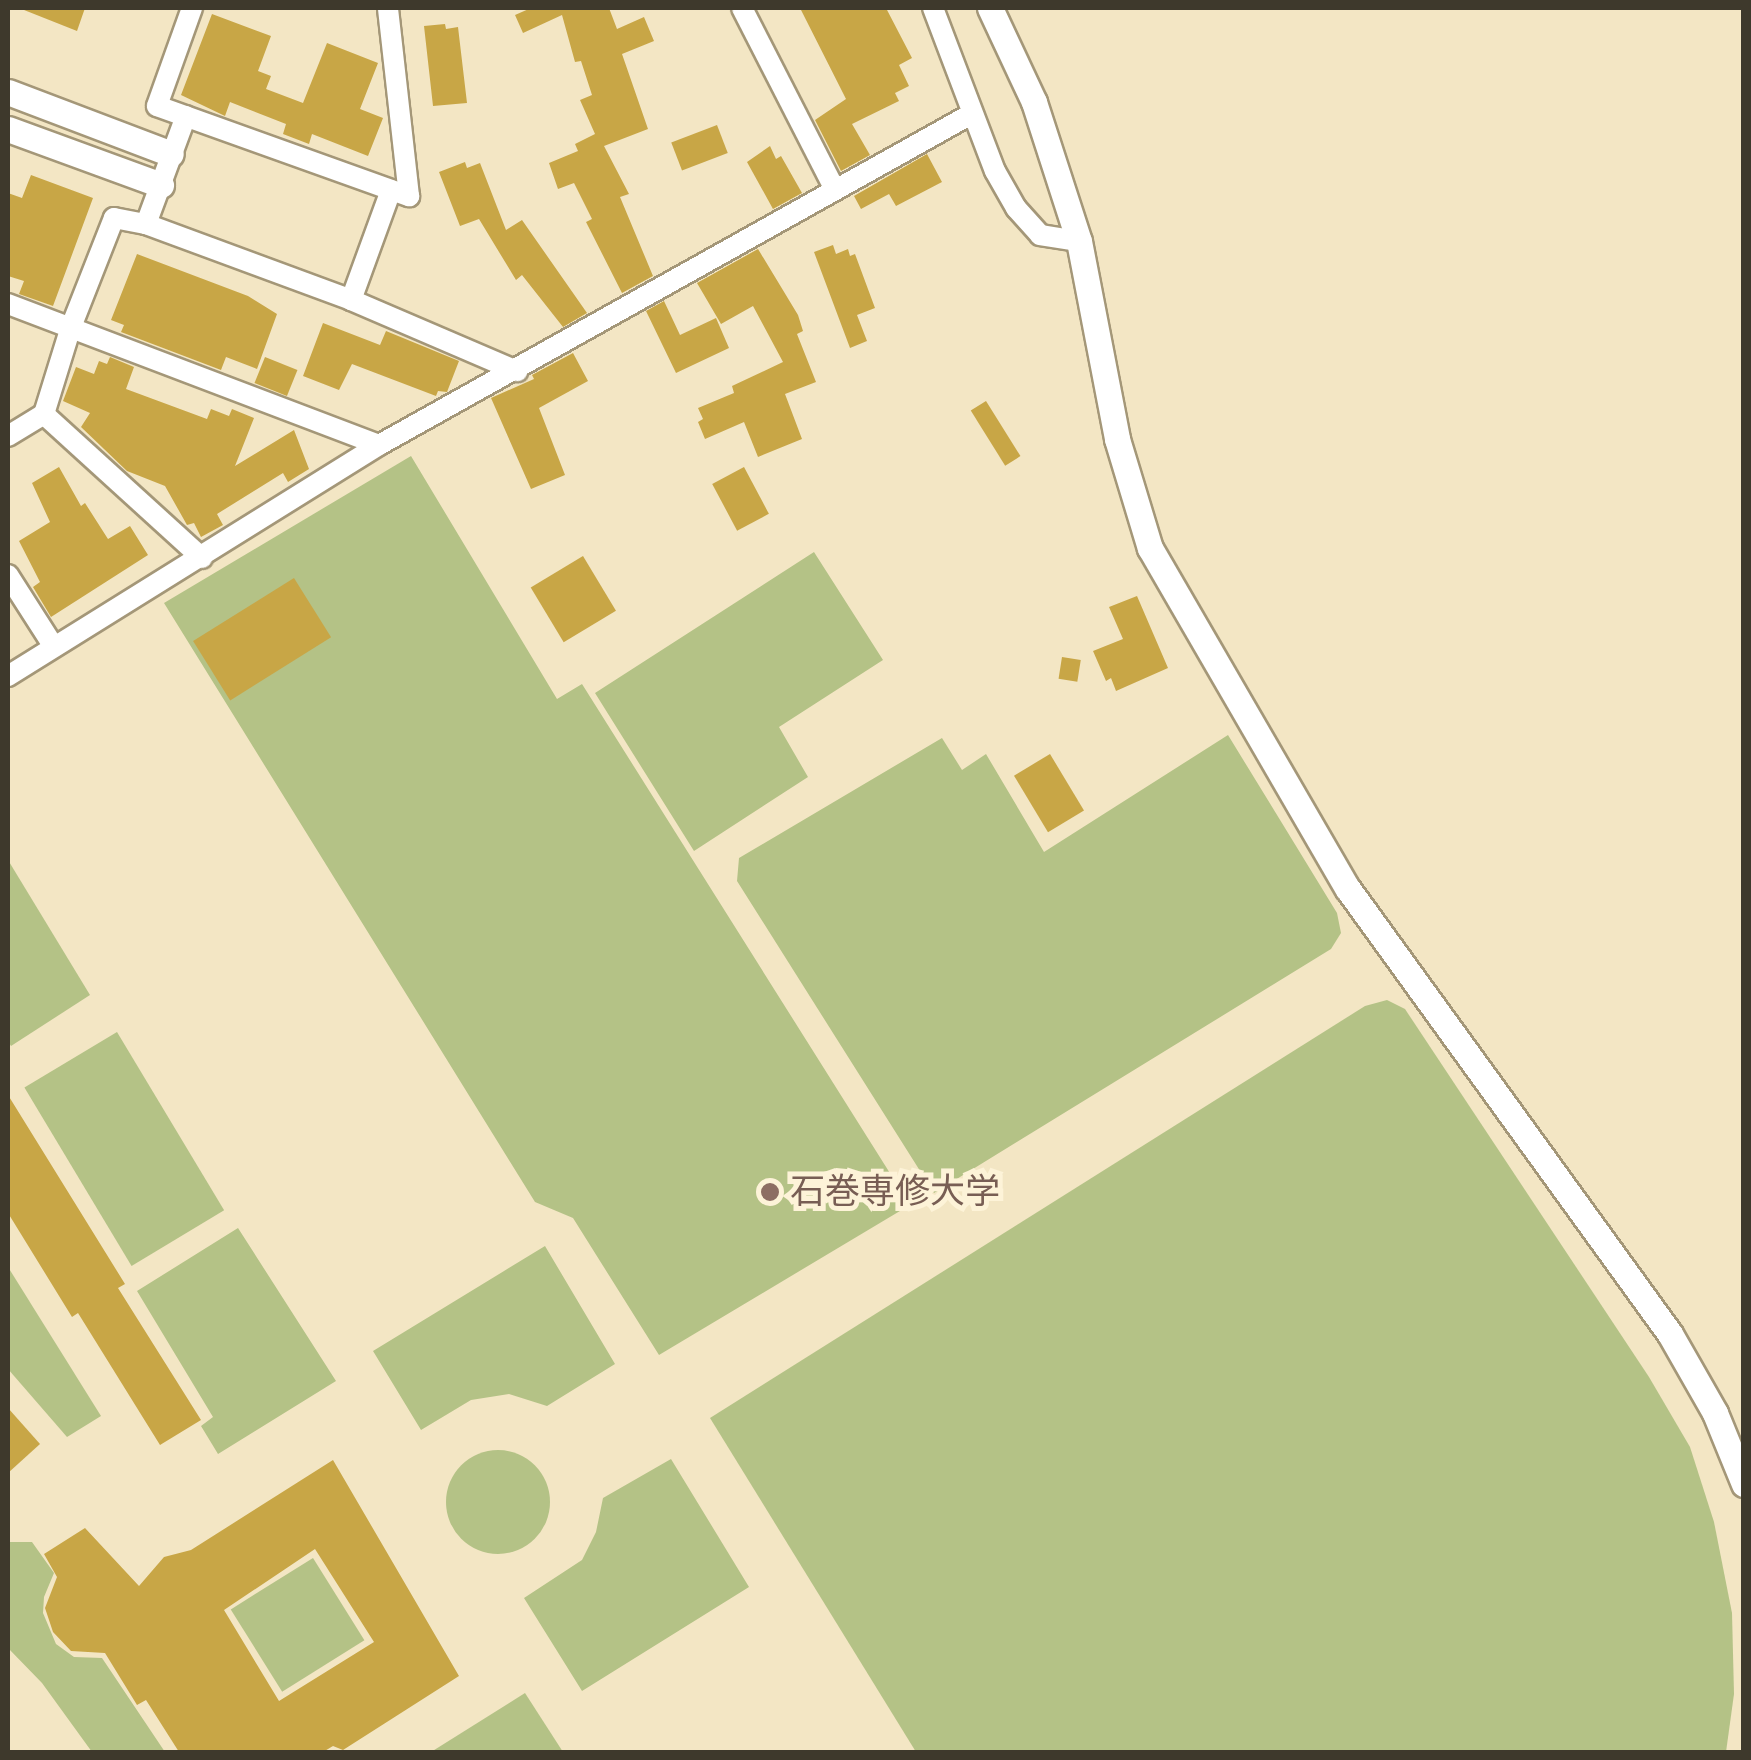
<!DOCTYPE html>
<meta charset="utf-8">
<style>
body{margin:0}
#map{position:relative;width:1751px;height:1760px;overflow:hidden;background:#f3e6c4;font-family:"Varela Round","Noto Sans JP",sans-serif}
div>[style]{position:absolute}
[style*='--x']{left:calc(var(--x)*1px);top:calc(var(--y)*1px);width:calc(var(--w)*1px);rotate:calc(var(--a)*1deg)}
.green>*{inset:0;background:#b4c286;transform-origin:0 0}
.round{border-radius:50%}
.building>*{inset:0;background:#c8a646;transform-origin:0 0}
.roads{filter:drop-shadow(2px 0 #a49778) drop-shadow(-2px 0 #a49778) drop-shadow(0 2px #a49778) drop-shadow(0 -2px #a49778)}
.minor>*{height:20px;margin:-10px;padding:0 10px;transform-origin:10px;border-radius:10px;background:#fff}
.tertiary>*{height:25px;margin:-12.5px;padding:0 12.5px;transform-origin:12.5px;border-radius:12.5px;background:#fff}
.dots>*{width:28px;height:28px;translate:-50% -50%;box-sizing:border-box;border:5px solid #fdf3d8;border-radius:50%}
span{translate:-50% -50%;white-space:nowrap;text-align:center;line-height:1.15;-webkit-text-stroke:10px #fdf3d8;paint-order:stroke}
.education-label{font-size:35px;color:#785e54}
.left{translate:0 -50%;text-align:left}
.frame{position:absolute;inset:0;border:10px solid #3e392c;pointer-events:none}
</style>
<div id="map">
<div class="green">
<i style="clip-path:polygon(411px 456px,557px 699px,582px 684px,910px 1205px,659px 1355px,573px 1218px,535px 1202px,164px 603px)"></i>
<i style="clip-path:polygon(814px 552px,883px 660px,779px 727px,808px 777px,694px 851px,595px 693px)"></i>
<i style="clip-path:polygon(1228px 735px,1337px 913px,1341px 933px,1331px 949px,934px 1193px,737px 881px,739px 858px,942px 738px,962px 770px,986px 754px,1044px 852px)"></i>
<i style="clip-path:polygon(8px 860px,90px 995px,11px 1046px,8px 1041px)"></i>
<i style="clip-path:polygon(1387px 1000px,1405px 1009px,1649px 1377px,1690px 1447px,1714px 1522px,1732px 1613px,1734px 1694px,1726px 1752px,916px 1752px,710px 1418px,1365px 1006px)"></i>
<i style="left:117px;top:1032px;width:208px;height:108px;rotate:59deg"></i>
<i style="clip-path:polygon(238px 1228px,336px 1381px,218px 1454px,201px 1426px,213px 1417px,137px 1291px)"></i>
<i style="clip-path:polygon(545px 1246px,615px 1364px,547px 1406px,509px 1394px,471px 1400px,421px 1430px,373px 1351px)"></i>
<i style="clip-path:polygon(8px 1267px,101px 1416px,67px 1437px,8px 1369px)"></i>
<i class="round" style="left:446px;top:1450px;width:104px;height:104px"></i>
<i style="clip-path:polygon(671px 1459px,749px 1587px,582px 1691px,524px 1598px,582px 1560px,596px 1532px,603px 1498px)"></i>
<i style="clip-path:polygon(8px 1542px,32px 1542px,54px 1573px,44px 1597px,43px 1613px,56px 1644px,74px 1657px,102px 1658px,165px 1752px,92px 1752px,42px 1683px,8px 1648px)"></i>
<i style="left:313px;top:1558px;width:97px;height:97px;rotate:58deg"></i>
<i style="clip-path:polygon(525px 1693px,563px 1752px,431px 1752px)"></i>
</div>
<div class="building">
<i style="clip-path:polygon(19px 8px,85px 8px,77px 31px)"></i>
<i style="clip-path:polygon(531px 8px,609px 8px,617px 29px,644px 17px,654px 41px,622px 54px,648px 129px,604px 146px,629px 194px,620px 197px,653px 276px,622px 293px,586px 222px,592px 219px,574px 183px,558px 189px,549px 163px,578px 151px,575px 144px,595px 134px,580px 100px,592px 95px,581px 61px,575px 62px,562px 15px,523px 33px,515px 15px)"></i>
<i style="clip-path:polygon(800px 8px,886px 8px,912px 58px,899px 65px,909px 86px,895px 93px,899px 101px,852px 124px,870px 155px,841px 171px,815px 120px,846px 99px)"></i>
<i style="clip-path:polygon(212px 14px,271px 36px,258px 71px,271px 76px,266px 89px,303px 103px,327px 43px,378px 63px,360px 109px,383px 118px,368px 156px,312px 134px,309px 144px,283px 134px,286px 124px,230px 102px,225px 116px,181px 95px)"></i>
<i style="clip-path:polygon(445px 24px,446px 29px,458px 27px,467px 103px,433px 106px,424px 26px)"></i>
<i style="left:717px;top:125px;width:30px;height:49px;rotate:69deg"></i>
<i style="clip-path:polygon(770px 146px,776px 159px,781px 156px,802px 193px,773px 209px,747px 162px)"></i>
<i style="clip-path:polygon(927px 154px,942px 182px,896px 206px,889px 194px,861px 209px,854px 196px)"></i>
<i style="clip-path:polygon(465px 162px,467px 168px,480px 163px,506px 230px,522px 220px,587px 313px,563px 327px,522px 275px,516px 280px,479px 219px,460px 226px,439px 172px)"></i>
<i style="clip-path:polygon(31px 175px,93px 198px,53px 306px,19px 294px,24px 281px,8px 276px,8px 193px,22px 198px)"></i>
<i style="clip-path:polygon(833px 245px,836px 254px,848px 249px,850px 256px,855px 254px,875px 308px,857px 315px,867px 341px,850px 348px,814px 252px)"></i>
<i style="clip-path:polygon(758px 249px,798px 315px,803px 331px,797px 334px,816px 382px,785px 394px,802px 439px,758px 457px,744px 422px,705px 439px,698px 422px,703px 419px,698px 408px,734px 393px,732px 386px,783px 362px,753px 306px,721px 324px,697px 283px)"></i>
<i style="clip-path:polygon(137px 254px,248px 296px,277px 314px,257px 369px,226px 357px,221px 370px,121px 332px,124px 325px,111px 320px)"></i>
<i style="clip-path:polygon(664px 301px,680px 335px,716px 318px,729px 348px,676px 373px,646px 311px)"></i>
<i style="clip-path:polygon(323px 323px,380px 345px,386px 331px,459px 361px,447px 392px,438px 391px,436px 396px,352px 364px,339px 390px,303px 376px)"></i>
<i style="clip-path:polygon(573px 353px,588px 381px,539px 408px,565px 475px,531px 489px,491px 398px,534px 379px,532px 375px)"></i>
<i style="clip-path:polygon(110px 357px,134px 367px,126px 389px,207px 419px,211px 409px,229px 416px,232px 409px,254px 418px,235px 466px,294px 430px,309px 469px,288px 482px,283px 473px,217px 514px,223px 525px,201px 537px,194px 523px,187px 525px,165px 486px,127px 471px,81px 427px,90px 413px,63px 401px,76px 367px,94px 374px,99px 361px,107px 364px)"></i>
<i style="left:265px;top:357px;width:35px;height:28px;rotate:22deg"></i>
<i style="left:986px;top:401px;width:65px;height:18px;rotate:58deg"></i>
<i style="clip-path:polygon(59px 467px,81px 506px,85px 503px,108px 539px,130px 526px,148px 555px,51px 617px,33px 587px,40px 582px,19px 541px,50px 522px,32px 483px)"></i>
<i style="left:744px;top:467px;width:53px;height:36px;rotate:62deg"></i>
<i style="left:583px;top:556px;width:64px;height:61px;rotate:59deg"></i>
<i style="left:294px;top:578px;width:70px;height:119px;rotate:58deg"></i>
<i style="clip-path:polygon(1137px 596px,1168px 668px,1116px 691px,1111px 678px,1106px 681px,1093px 651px,1123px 639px,1109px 607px)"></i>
<i style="left:1062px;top:657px;width:19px;height:22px;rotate:9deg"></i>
<i style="left:1050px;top:754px;width:66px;height:42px;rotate:59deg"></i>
<i style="clip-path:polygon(8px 1095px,125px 1284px,118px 1288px,201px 1420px,160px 1445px,78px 1313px,72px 1317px,8px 1213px)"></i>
<i style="clip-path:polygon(8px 1408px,40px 1444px,8px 1473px)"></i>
<i style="clip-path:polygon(evenodd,333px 1460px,459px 1676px,343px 1750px,333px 1746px,323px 1752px,179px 1752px,146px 1700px,137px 1705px,105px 1653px,71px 1651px,53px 1632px,45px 1608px,57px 1577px,44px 1554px,85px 1528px,139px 1586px,164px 1557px,191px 1550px,333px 1460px,315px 1549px,374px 1642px,279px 1701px,224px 1610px,315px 1549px)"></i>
</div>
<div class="roads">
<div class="minor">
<i style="--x:192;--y:8;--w:104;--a:109.7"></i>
<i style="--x:157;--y:106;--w:268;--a:19.7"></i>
<i style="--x:409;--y:196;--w:189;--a:-96.4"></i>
<i style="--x:742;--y:8;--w:204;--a:62.9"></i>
<i style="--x:933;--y:8;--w:174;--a:69.2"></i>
<i style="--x:995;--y:171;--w:43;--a:60.4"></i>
<i style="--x:1016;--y:208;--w:36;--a:48"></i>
<i style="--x:1040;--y:235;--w:39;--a:9"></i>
<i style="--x:146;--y:224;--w:115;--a:-69.7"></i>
<i style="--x:351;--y:300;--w:117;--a:-70"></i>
<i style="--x:8;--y:304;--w:397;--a:20.8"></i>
<i style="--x:8;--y:436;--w:42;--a:-31.4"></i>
<i style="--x:202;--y:558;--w:214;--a:-137.7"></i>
<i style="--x:44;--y:414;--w:91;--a:-72.8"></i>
<i style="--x:71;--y:327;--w:117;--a:-68.5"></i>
<i style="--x:114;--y:218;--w:33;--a:11"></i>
<i style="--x:146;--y:224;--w:219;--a:20.3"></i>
<i style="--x:351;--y:300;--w:181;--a:23.2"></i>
<i style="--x:8;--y:575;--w:85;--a:57.4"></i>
<i style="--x:8;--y:676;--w:437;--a:-31.9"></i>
<i style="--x:379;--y:445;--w:680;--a:-29.2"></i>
</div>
<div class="tertiary">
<i style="--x:990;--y:8;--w:104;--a:64.9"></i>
<i style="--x:1034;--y:102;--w:146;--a:72.1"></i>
<i style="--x:1079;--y:241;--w:202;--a:79.1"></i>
<i style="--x:1117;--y:439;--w:114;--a:73.2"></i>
<i style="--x:1150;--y:548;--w:394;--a:59.9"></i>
<i style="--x:1348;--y:889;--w:549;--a:54.11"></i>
<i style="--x:1670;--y:1334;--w:91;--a:60.3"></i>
<i style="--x:1715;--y:1413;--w:77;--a:67.8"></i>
<i style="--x:8;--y:92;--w:174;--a:20.8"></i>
<i style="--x:8;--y:129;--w:163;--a:20.1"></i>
</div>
</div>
<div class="dots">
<i style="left:770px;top:1192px;background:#8d6e63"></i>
</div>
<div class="education-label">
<span class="left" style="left:790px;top:1192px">石巻専修大学</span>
</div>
<div class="frame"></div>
</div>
